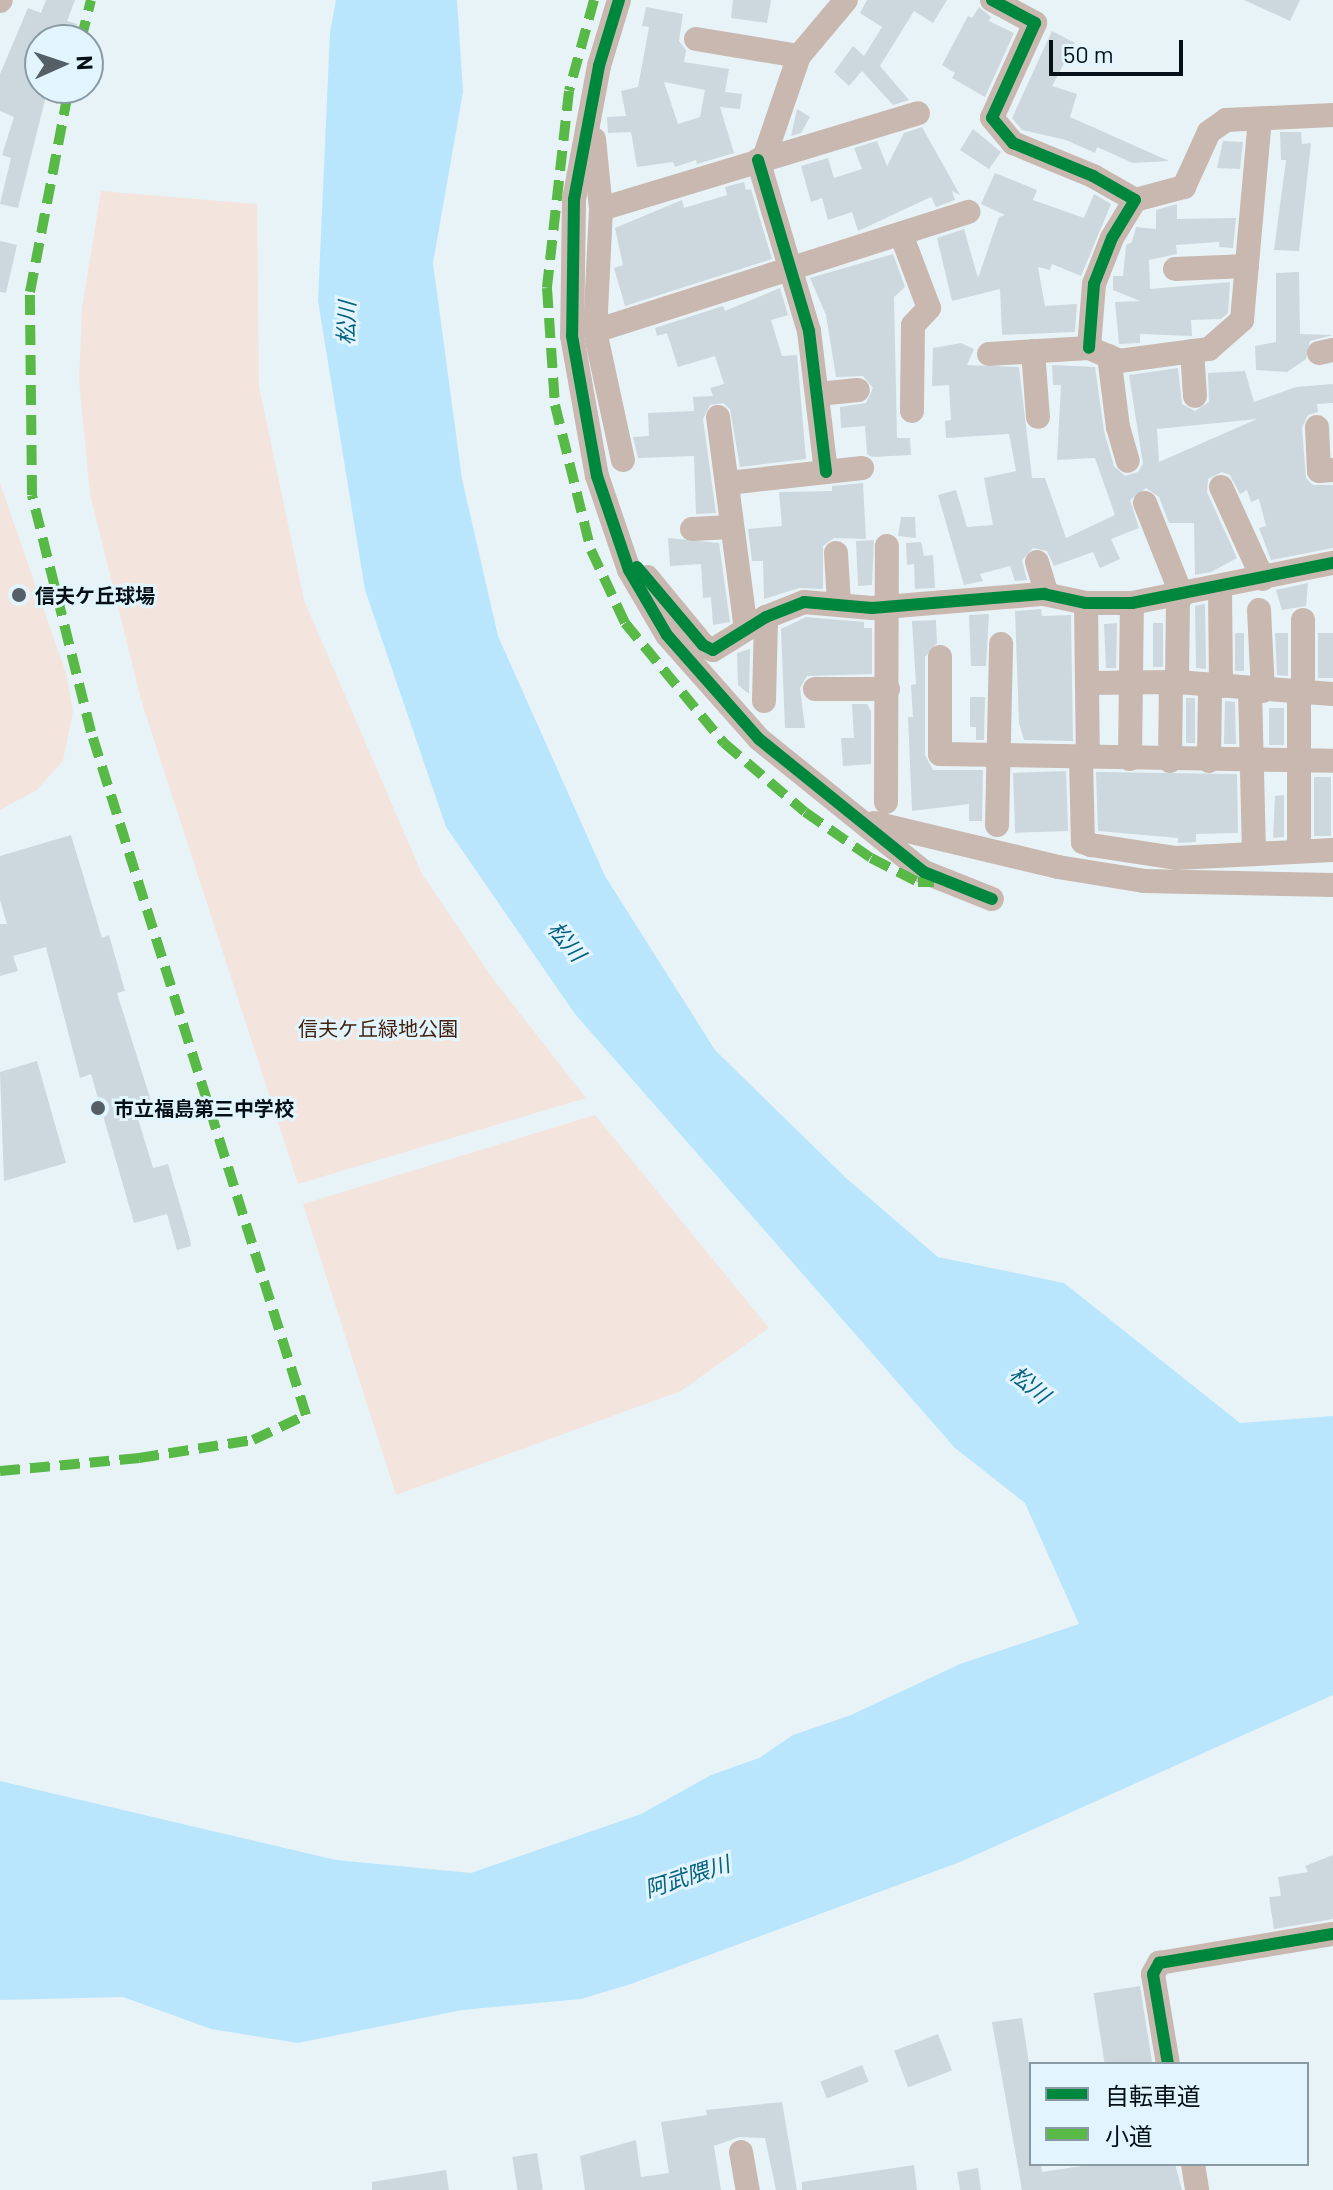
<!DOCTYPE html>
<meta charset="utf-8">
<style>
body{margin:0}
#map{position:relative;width:1333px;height:2190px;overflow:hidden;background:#e8f3f8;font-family:Barlow,"Noto Sans JP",sans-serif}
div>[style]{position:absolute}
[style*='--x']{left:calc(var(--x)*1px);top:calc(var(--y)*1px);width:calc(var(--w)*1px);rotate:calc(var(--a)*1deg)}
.green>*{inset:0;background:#f3e5de}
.water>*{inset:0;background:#bae6fd}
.building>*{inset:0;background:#ccd8dd;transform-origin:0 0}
.minor>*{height:24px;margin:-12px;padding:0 12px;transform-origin:12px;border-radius:12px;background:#c8b8b0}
.quiet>*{height:10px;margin-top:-5px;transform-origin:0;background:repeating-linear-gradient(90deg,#58b947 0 20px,transparent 0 30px)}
.cycleway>*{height:12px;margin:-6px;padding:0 6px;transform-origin:6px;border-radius:6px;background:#00873e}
.dots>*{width:22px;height:22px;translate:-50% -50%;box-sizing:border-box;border:4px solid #e2f5fe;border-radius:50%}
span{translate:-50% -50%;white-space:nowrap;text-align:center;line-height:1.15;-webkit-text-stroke:6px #e2f5fe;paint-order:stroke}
.poi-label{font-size:20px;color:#061117;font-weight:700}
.left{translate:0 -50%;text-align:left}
.park-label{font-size:20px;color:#43210e}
.water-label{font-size:22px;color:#056080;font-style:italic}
.legend{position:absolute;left:1029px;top:2062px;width:280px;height:104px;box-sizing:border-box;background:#e2f5fe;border:2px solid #8a9aa2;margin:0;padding:10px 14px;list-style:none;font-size:24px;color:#061117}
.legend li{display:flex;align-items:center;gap:16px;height:40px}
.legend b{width:40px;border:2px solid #8a9aa2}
.north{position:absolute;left:24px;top:24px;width:80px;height:80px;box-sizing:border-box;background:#e2f5fe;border:2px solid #8a9aa2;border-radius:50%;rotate:87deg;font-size:22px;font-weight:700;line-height:32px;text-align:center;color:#061117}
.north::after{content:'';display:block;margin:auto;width:28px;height:36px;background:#556066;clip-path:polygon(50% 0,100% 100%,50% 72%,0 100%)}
.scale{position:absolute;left:1049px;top:40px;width:134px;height:36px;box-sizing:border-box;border:4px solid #061117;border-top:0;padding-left:10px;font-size:24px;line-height:28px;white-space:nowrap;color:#061117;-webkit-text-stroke:6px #e2f5fe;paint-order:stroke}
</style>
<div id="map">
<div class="green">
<i style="clip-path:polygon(101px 191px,257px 204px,259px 386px,304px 600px,422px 874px,494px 980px,586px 1098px,298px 1184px,141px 700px,90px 495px,79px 381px,82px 307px)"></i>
<i style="clip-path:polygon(0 483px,66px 673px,73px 712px,63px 761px,37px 790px,0 810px)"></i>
<i style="clip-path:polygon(595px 1115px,769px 1328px,681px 1391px,396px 1495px,303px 1204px)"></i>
</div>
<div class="water">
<i style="clip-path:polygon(336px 0,457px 0,463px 92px,433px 263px,462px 479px,498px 636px,605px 876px,715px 1050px,846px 1178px,938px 1257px,1064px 1283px,1240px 1423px,1333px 1416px,1333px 1695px,960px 1862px,631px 1984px,581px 1999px,462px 2010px,298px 2043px,211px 2029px,123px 1997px,0 2000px,0 1781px,336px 1860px,471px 1873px,641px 1814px,711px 1775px,759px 1758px,793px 1735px,851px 1715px,960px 1664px,1079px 1624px,1025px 1503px,955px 1448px,575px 1014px,446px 827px,365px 590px,318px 301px,330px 32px)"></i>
</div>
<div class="building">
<i style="clip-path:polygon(46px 0,75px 0,67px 21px,77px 24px,70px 40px,40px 40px,40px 88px,48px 88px,18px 208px,0 204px,11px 158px,2px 155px,14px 117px,0 111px,0 74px,28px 8px,41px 13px)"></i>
<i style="clip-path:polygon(733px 0,771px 0,767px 23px,731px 18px)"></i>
<i style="clip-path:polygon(867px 0,947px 0,933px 23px,914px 11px,880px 66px,909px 100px,893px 105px,862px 71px,849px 86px,834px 72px,853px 46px,864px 56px,882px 27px,860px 13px)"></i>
<i style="clip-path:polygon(1244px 0,1300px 0,1290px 21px)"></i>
<i style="clip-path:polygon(evenodd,646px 7px,683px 14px,679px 41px,686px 50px,684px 62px,729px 69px,725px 92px,742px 94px,740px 109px,720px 107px,734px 153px,697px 164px,696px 160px,675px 167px,673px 162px,637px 167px,631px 132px,608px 133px,607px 117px,626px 116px,621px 91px,638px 87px,649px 27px,642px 26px,646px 7px,664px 82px,705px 90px,700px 117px,678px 124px,664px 82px)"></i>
<i style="clip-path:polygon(979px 7px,991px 17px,989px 21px,1014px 33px,985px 97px,952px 78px,955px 73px,942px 65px,968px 16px,972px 18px)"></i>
<i style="clip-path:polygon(1052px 31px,1075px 43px,1052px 86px,1077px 94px,1070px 117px,1169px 161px,1133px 163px,1097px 147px,1095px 153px,1066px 140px,1022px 130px,1012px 118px)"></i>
<i style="clip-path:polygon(797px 109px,810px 117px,801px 133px,791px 136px)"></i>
<i style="clip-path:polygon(922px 127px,960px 195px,952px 191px,955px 200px,936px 207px,931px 197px,858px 231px,852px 212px,828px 220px,822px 198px,811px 202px,801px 166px,828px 158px,834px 178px,862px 169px,854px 148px,877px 141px,887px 166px,904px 133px)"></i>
<i style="clip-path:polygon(973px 129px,1001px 152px,989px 169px,960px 150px)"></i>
<i style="clip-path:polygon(1280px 132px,1301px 132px,1302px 144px,1311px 143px,1299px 251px,1274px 250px,1286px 160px,1281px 160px)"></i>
<i style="clip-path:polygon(1223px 141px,1243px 142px,1240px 169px,1217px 168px)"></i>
<i style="clip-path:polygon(995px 173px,1037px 190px,1033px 200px,1084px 218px,1094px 194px,1111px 204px,1081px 276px,1052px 264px,1050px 270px,1038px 267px,1045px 306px,1077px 304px,1075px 332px,1002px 335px,1000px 289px,952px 301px,937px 238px,964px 229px,978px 278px,999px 217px,1005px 215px,981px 204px)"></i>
<i style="clip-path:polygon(744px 182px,746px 190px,751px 189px,772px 259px,625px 306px,614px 268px,623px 265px,615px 228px,682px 200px,684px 208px,727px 195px,725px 187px)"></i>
<i style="clip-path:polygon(1177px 204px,1177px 219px,1236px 218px,1233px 248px,1219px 247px,1219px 242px,1176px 245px,1177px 254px,1149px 260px,1150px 289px,1230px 282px,1228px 313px,1221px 319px,1191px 320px,1192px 336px,1140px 334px,1140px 343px,1119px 344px,1115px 302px,1140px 301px,1113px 290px,1113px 276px,1123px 276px,1126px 245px,1132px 242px,1136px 227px,1156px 229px,1156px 210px)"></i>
<i style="clip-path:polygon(0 241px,17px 245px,6px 293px,0 292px)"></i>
<i style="clip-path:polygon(893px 254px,905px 287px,894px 297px,897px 438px,910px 438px,911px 455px,872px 457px,867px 454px,865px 426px,841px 428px,840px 407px,866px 403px,873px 388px,863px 376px,836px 377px,826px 315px,810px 278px)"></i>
<i style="clip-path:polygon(1299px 272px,1300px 334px,1333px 335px,1310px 341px,1306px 359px,1287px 372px,1256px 370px,1255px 346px,1276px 342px,1276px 273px)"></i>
<i style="clip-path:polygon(780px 288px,788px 315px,771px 320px,782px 356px,797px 355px,806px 459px,740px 467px,730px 409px,723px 403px,710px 405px,703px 419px,716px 513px,696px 514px,694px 456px,638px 458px,633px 437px,649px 436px,648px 413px,694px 411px,693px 397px,713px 396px,710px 388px,724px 384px,715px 356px,678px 367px,667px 333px,657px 336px,655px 328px,723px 306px,725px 311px)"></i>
<i style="clip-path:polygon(evenodd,961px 343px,974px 349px,967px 365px,1019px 367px,1032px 478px,1045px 478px,1066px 538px,1115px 515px,1095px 458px,1057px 460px,1061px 385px,1053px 385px,1052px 365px,1095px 367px,1104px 431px,1114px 466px,1125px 476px,1138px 472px,1143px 464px,1129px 375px,1178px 368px,1182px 404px,1195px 411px,1209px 402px,1208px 373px,1245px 371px,1254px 402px,1296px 387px,1333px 384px,1333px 403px,1317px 404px,1318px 412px,1308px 415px,1302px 428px,1306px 478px,1313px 485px,1333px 485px,1333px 548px,1271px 560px,1259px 528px,1266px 526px,1259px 499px,1251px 502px,1247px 490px,1240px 494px,1230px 475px,1222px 472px,1208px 479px,1207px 492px,1237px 558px,1211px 572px,1195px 575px,1194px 523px,1169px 523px,1159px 497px,1146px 488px,1130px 500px,1139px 528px,1111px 539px,1120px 559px,1100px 568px,1093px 552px,1054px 566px,1047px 551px,1033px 548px,1022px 560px,1027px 580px,1015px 581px,1010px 566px,980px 574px,983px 581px,964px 585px,938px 495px,956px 490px,967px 527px,993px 525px,984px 478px,1016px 471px,1009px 434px,946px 438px,945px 421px,951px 420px,949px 385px,932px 386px,933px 348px,961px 343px,1257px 419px,1159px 462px,1157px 429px,1257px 419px)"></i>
<i style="clip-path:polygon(863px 483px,866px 539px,834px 538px,823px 546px,823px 589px,799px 588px,764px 599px,763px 561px,752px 561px,748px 529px,782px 526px,779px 492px,832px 491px,832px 486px)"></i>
<i style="clip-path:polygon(901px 517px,915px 517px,916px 538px,898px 536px)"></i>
<i style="clip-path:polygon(668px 538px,719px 543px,730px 622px,713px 625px,711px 597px,703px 598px,701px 564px,670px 566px)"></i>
<i style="clip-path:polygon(874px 540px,872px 585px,858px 586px,856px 541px)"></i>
<i style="clip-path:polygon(921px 542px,924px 556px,933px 555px,935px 588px,915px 589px,914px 564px,907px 565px,906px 543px)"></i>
<i style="clip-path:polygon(1308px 583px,1306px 606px,1282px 610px,1276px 590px)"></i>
<i style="clip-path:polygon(1203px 604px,1205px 604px,1206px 669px,1196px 668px,1195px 606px)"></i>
<i style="clip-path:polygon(1041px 609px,1042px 616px,1071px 615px,1073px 741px,1024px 740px,1019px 723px,1015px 611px)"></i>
<i style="clip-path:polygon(989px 614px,986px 666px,971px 666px,969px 615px)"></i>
<i style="clip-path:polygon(806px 617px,864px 622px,864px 628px,872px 628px,872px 674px,807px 676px,800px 688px,805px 728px,785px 728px,781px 629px)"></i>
<i style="clip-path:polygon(936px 620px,937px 643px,925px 657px,925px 755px,933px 770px,983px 770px,982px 821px,969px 821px,969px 804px,912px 811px,908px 717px,913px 717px,911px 685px,916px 684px,912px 621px)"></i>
<i style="clip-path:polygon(1117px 623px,1116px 668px,1106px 668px,1104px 624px)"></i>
<i style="left:1153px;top:623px;width:10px;height:44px"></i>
<i style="left:1235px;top:633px;width:9px;height:38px"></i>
<i style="clip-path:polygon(1275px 633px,1288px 633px,1288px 676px,1277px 675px)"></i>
<i style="left:1318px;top:633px;width:15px;height:45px"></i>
<i style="clip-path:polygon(750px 649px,749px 694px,738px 685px,737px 653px)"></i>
<i style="clip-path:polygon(970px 697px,985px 697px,984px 740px,976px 740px,976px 727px,970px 727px)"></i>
<i style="left:1186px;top:698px;width:9px;height:45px"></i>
<i style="clip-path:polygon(1225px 701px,1235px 702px,1236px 744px,1224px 744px)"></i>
<i style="clip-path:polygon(852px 704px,867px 704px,871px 711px,871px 764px,843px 766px,841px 738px,854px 738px)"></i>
<i style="left:1284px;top:708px;width:37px;height:15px;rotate:90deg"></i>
<i style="left:1066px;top:771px;width:60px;height:53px;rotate:88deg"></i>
<i style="clip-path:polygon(1096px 772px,1237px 774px,1238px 833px,1196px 834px,1196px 842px,1178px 843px,1178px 838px,1098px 831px)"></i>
<i style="left:1314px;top:777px;width:17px;height:59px"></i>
<i style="clip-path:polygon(1284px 795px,1284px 837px,1273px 838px,1275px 796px)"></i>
<i style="clip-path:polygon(71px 835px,102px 938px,109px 935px,125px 991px,117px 993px,152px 1104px,135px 1109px,153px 1168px,168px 1164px,190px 1239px,191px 1246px,177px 1250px,167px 1214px,134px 1223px,91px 1074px,80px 1078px,46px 947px,13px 956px,18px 971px,0 976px,0 924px,7px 924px,0 900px,0 856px)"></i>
<i style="clip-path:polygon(37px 1061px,66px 1163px,4px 1181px,0 1072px)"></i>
<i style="clip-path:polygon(1333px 1855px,1333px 1919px,1274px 1929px,1269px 1897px,1281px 1896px,1278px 1877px,1308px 1872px,1305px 1866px)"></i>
<i style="left:1140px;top:1986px;width:79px;height:47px;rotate:81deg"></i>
<i style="clip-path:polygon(1022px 2018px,1031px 2076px,1031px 2164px,1041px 2164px,1042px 2172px,1095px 2164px,1175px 2164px,1182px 2190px,1022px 2190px,992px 2022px)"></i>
<i style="left:938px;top:2034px;width:39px;height:47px;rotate:69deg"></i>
<i style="left:862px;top:2065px;width:18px;height:45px;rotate:68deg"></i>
<i style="clip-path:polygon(782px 2102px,797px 2190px,776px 2190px,765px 2138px,739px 2137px,714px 2146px,721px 2190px,585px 2190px,580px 2156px,636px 2140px,641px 2177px,669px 2173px,661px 2122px,707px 2115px,706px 2110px)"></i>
<i style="left:537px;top:2153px;width:37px;height:25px;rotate:81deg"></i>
<i style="clip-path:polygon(914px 2165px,917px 2190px,802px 2190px,802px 2182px)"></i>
<i style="clip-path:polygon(978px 2168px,981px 2190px,960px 2190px,957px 2172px)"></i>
<i style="clip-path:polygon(446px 2170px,449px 2190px,372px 2190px,372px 2182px)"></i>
</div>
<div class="minor">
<i style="--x:619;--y:0;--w:69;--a:106.9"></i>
<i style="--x:599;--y:66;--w:136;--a:100.6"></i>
<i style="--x:574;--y:200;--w:136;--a:90.8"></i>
<i style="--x:572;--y:336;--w:142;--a:79.9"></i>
<i style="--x:597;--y:476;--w:99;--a:71.2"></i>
<i style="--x:629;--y:570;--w:75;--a:59.7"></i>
<i style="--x:667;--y:635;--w:139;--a:48.5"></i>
<i style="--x:759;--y:739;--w:212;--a:38.9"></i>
<i style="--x:924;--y:872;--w:73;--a:21.7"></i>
<i style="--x:992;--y:0;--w:49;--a:28.1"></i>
<i style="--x:1035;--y:23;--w:104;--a:114.4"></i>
<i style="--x:992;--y:118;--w:33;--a:50"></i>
<i style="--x:1013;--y:143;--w:87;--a:22.4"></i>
<i style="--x:1093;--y:176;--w:48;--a:29.7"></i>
<i style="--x:1135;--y:200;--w:44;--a:121.2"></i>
<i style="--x:1112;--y:238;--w:49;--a:111.4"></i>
<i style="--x:1094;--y:284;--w:64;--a:94.5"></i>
<i style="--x:0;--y:1;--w:1;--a:-45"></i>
<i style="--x:696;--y:39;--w:104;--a:9.4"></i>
<i style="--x:594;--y:139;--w:70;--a:84.3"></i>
<i style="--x:601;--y:209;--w:122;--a:92.8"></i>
<i style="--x:595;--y:331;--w:392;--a:-17.7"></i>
<i style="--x:764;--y:158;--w:108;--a:-71.1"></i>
<i style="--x:799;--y:56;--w:73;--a:-50"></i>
<i style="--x:758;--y:160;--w:178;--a:73.4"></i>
<i style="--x:809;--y:331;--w:142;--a:83.1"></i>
<i style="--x:1135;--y:200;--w:51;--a:-14.9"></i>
<i style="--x:1184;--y:187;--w:60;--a:-65.6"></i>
<i style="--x:1209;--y:132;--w:21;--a:-35"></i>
<i style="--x:1226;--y:120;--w:107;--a:-2.7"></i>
<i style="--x:601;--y:209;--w:331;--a:-16.8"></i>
<i style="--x:901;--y:234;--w:79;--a:69.3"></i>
<i style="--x:929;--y:308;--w:23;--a:133"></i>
<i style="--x:913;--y:325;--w:86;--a:90.7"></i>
<i style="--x:1175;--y:269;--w:72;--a:-2.4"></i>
<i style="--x:595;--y:331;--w:132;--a:77.8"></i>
<i style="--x:1033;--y:351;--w:66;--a:85.7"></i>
<i style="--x:1192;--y:351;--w:45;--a:86.2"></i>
<i style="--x:1319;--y:353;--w:14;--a:-12"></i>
<i style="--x:989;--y:354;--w:100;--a:-3.4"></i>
<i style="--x:1089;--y:348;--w:33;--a:23"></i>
<i style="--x:1119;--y:361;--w:91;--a:-7.6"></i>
<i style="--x:1209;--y:349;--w:44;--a:-41.3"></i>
<i style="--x:1242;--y:320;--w:202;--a:-84.9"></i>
<i style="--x:1109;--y:356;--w:72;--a:82.8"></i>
<i style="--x:1118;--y:427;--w:35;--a:74"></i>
<i style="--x:818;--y:394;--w:40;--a:-5.7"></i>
<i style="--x:718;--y:417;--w:214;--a:82.5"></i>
<i style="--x:1317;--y:427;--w:44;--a:87.4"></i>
<i style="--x:1319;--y:471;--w:14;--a:-4"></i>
<i style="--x:728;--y:483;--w:135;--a:-6.4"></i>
<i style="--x:1221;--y:487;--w:101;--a:65.5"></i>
<i style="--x:1145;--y:503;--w:100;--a:68.3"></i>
<i style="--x:692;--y:529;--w:39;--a:-3"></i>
<i style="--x:836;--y:553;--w:51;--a:86.6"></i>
<i style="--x:1037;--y:562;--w:34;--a:73"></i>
<i style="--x:647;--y:577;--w:88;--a:50.5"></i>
<i style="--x:703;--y:645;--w:11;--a:27"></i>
<i style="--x:713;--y:650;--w:62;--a:-31.9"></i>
<i style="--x:766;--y:617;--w:41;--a:-21.5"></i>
<i style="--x:804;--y:602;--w:68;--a:5"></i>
<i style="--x:872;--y:608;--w:173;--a:-4.7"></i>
<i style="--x:1044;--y:594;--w:43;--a:12.1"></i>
<i style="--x:1086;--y:603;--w:46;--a:0"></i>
<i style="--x:1132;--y:603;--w:205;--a:-11.3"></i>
<i style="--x:1220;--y:589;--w:97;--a:89.4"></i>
<i style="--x:1086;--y:603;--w:154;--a:89.3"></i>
<i style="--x:1259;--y:610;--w:81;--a:87.2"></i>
<i style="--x:1303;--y:620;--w:74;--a:90"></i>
<i style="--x:940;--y:657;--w:97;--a:90"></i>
<i style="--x:940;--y:754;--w:393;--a:1"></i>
<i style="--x:1177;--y:682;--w:85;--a:-89.3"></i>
<i style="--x:1087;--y:683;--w:90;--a:-0.6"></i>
<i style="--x:1177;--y:682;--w:156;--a:4.4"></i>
<i style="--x:815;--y:689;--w:73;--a:0"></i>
<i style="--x:1250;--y:689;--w:163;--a:88.6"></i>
<i style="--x:764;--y:701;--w:84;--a:-88.6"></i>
<i style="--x:1081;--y:757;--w:85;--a:88.7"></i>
<i style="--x:1083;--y:842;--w:9;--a:21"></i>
<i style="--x:1091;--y:845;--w:86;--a:8.7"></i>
<i style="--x:1176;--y:858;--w:157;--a:-2.9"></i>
<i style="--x:1130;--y:759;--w:156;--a:-89.3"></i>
<i style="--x:1170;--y:761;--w:79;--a:-89.3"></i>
<i style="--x:1209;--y:761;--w:76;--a:-89.2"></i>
<i style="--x:886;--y:802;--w:256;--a:-89.8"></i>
<i style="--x:874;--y:823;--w:189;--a:13.4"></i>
<i style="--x:1058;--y:867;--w:87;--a:9.2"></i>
<i style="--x:1144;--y:881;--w:189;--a:1.2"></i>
<i style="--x:997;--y:825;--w:181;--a:-88.7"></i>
<i style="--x:1299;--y:850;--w:156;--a:-90"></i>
<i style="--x:1168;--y:2064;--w:91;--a:-99.5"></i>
<i style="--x:1153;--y:1974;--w:13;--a:-61"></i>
<i style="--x:1159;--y:1963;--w:176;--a:-9.5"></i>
<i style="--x:741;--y:2152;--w:39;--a:80"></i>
<i style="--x:1193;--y:2164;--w:26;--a:81"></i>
</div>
<div class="quiet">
<i style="--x:594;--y:0;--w:94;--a:105.4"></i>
<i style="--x:569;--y:91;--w:198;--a:96.4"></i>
<i style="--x:547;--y:288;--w:117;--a:86.1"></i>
<i style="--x:555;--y:405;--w:149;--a:76.1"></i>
<i style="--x:591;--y:550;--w:81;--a:65"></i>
<i style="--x:625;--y:623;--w:156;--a:50.5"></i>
<i style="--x:724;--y:743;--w:106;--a:40.4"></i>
<i style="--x:805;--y:812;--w:80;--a:34.9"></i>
<i style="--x:871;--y:858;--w:53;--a:27.1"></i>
<i style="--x:918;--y:882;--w:16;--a:0"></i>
<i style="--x:81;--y:40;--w:41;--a:-76"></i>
<i style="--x:0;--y:1471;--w:140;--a:-5.3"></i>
<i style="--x:139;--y:1458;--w:115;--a:-9"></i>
<i style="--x:253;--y:1440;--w:59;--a:-25.3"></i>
<i style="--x:306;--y:1415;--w:716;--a:-107.47"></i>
<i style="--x:91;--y:732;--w:244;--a:-104"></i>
<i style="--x:32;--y:495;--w:203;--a:-90.6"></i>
<i style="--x:30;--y:292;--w:208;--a:-79.2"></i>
</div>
<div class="cycleway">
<i style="--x:619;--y:0;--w:69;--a:106.9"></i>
<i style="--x:599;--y:66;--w:136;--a:100.6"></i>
<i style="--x:574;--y:200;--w:136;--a:90.8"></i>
<i style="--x:572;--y:336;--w:142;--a:79.9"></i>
<i style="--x:597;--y:476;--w:99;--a:71.2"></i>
<i style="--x:629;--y:570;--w:75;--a:59.7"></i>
<i style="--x:667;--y:635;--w:139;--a:48.5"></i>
<i style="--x:759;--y:739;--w:212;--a:38.9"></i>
<i style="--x:924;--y:872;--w:73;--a:21.7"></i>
<i style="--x:992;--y:0;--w:49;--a:28.1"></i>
<i style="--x:1035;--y:23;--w:104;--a:114.4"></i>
<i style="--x:992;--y:118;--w:33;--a:50"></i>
<i style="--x:1013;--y:143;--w:87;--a:22.4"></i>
<i style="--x:1093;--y:176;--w:48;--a:29.7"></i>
<i style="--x:1135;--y:200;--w:44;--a:121.2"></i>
<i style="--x:1112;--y:238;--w:49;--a:111.4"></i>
<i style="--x:1094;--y:284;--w:64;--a:94.5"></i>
<i style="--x:758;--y:160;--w:178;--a:73.4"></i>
<i style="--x:809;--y:331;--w:142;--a:83.1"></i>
<i style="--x:637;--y:567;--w:102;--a:49.8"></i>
<i style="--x:703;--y:645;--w:11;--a:27"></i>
<i style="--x:713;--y:650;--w:62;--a:-31.9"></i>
<i style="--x:766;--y:617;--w:41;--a:-21.5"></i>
<i style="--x:804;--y:602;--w:68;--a:5"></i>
<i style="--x:872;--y:608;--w:173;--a:-4.7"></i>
<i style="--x:1044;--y:594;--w:43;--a:12.1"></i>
<i style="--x:1086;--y:603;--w:46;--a:0"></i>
<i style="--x:1132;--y:603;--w:205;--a:-11.3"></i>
<i style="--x:1168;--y:2064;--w:91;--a:-99.5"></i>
<i style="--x:1153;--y:1974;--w:13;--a:-61"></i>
<i style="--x:1159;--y:1963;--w:176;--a:-9.5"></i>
</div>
<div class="dots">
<i style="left:19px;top:595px;background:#556066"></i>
<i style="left:98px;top:1108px;background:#556066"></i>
</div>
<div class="poi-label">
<span class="left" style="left:35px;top:595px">信夫ケ丘球場</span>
<span class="left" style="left:114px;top:1108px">市立福島第三中学校</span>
</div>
<div class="park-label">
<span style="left:378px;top:1028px">信夫ケ丘緑地公園</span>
</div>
<div class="water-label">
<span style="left:346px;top:323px;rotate:-88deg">松川</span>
<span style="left:567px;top:941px;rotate:50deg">松川</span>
<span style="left:1030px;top:1384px;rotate:39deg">松川</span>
<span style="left:687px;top:1876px;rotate:-18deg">阿武隈川</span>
</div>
<ul class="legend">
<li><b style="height:10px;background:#00873e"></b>自転車道</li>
<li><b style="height:10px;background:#58b947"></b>小道</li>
</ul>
<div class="north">N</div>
<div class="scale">50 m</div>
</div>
